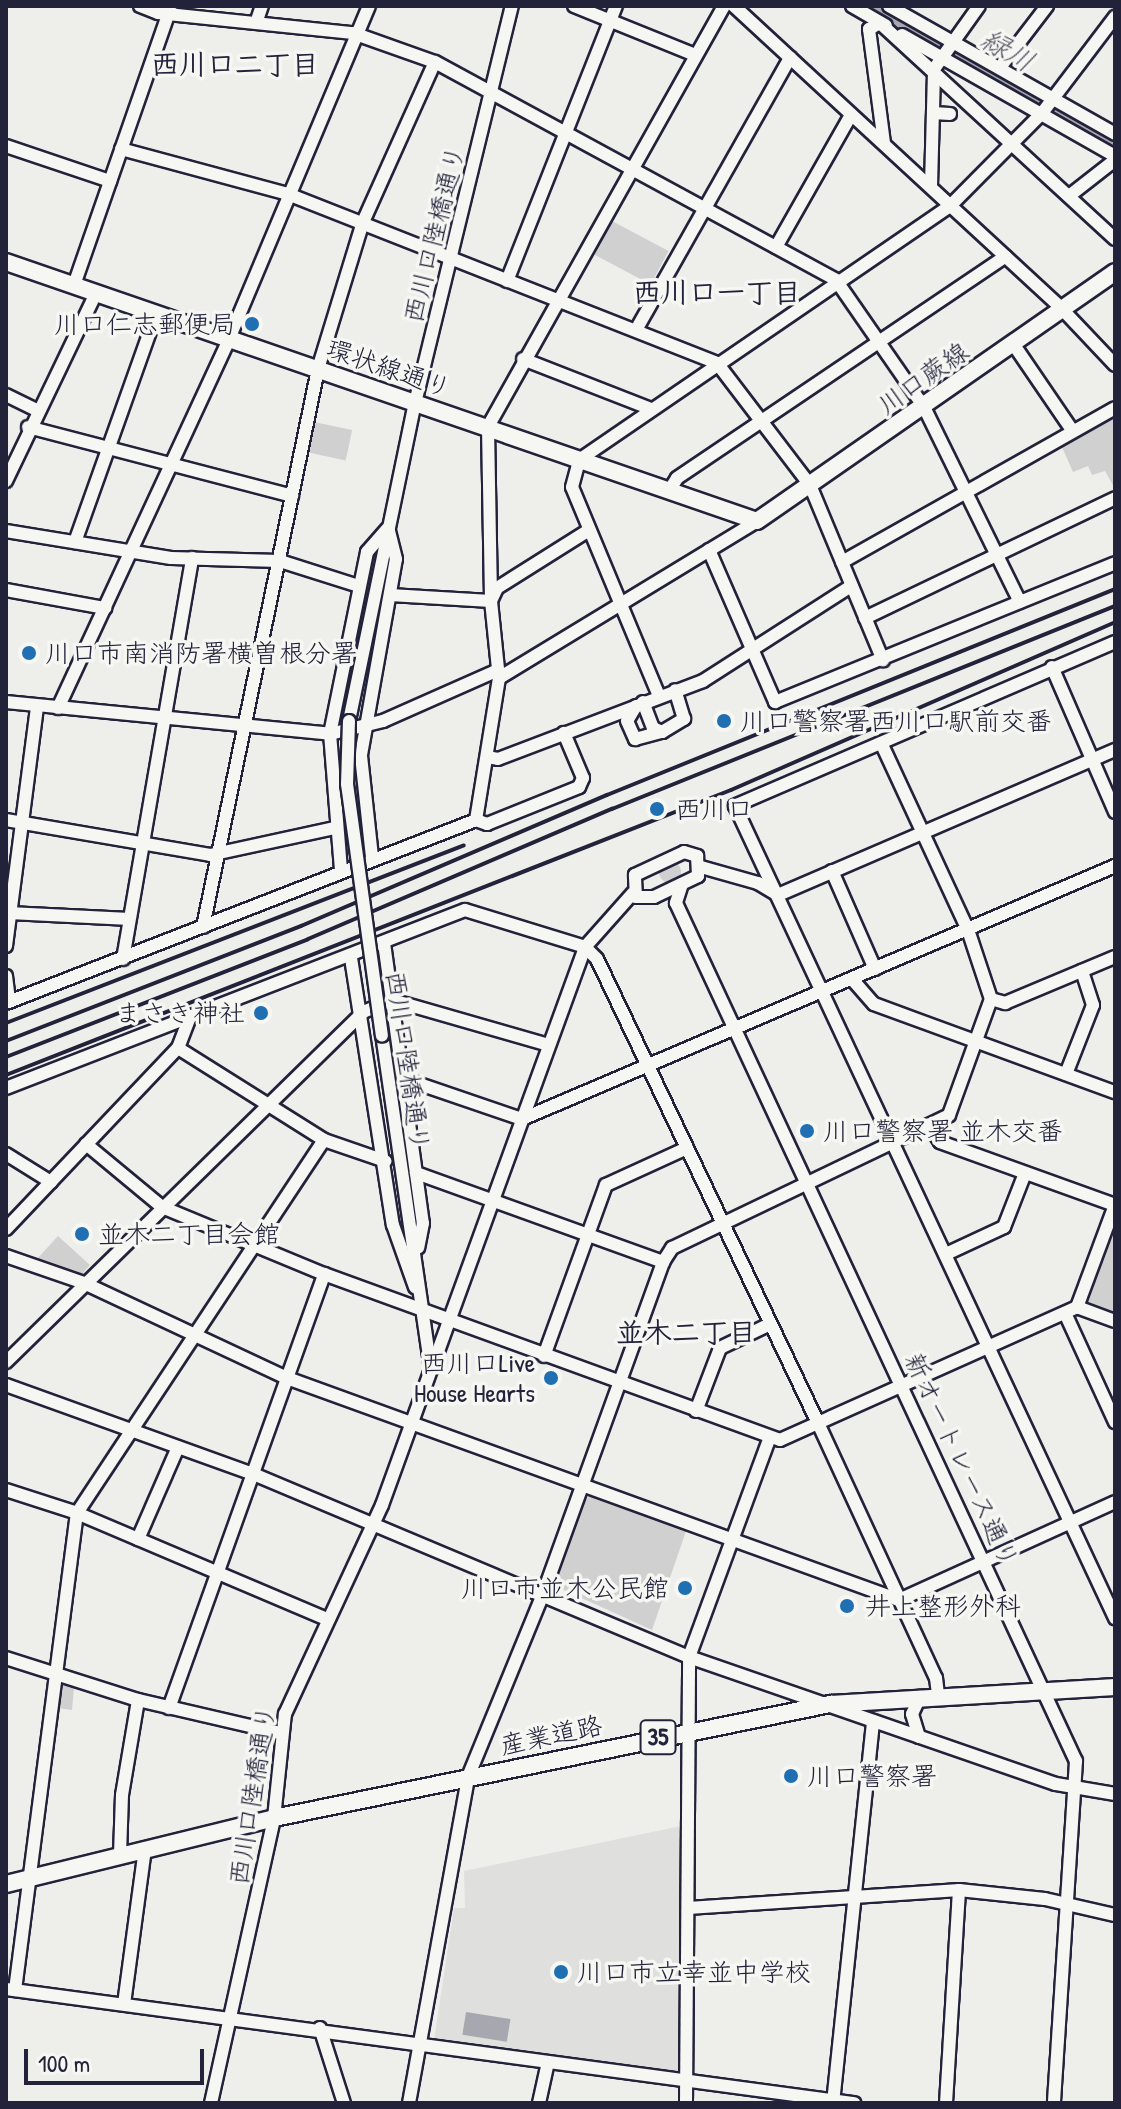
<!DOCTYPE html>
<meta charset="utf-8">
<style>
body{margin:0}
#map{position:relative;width:1121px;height:2109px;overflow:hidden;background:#eeeeeb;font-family:"Patrick Hand","Klee One",sans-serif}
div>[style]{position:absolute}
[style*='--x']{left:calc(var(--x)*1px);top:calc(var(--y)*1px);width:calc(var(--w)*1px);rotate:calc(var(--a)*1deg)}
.built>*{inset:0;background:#dfdfde}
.green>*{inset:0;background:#d0d0d1;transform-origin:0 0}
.round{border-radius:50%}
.water>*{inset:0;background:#a7a7af;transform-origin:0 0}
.river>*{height:22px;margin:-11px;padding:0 11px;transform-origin:11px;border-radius:11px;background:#a7a7af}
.roads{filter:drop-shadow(2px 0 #22223b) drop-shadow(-2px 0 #22223b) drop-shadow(0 2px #22223b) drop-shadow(0 -2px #22223b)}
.minor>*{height:12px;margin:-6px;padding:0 6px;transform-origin:6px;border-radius:6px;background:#f6f6f2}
.major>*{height:16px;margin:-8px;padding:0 8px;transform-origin:8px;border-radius:8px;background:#f6f6f2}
.rail>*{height:4px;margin:-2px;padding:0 2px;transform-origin:2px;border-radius:2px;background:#22223b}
.bridges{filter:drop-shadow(2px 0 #22223b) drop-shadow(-2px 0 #22223b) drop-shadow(0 2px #22223b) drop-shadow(0 -2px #22223b)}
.minor-bridge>*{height:12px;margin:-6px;padding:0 6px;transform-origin:6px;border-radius:6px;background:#f6f6f2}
.dots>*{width:22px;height:22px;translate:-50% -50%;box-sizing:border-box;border:4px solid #f6f6f2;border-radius:50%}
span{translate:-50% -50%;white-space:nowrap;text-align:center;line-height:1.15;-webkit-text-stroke:7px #f6f6f2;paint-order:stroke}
.shield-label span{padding:2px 6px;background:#f6f6f2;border:2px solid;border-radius:6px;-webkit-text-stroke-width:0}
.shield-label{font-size:24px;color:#22223b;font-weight:700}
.street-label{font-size:26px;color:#22223b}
.poi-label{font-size:26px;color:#22223b}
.right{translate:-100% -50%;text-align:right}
.left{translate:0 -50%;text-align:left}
.water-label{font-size:28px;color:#575769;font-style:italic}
.neighbourhood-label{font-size:28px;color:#22223b;font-weight:700}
.frame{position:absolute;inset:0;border:8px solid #22223b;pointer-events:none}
.scale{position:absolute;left:24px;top:2049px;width:180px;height:36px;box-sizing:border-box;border:4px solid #22223b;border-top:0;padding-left:10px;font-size:24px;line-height:28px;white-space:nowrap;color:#22223b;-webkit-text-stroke:6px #f6f6f2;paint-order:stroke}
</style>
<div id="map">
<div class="built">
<i style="clip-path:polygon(681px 1826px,678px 2073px,434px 2040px,454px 1908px,465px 1908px,464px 1871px)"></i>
</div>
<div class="green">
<i style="left:612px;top:221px;width:64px;height:38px;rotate:28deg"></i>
<i style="clip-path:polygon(1115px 413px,1115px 489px,1105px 471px,1092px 475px,1088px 466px,1073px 472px,1061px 445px)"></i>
<i style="left:314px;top:422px;width:39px;height:31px;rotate:12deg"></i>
<i class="round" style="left:659px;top:861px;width:22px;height:22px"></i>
<i style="clip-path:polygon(1115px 1224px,1115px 1315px,1088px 1306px,1086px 1298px)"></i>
<i style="clip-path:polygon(58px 1236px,90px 1265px,81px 1275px,37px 1259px)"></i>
<i style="clip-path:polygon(591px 1496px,686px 1531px,652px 1630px,553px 1585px,585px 1499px)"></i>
<i style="clip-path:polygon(60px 1684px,74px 1688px,72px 1710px,58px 1708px)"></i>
</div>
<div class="water">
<i style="left:466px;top:2012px;width:45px;height:23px;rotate:9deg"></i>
</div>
<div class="river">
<i style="--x:871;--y:6;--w:281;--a:29.7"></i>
</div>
<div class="roads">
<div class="minor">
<i style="--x:140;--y:6;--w:19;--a:21"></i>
<i style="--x:158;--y:13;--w:196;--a:5.9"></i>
<i style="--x:353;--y:33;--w:87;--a:19.5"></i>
<i style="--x:435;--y:62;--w:456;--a:28.5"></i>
<i style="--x:836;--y:280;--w:155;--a:55.3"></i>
<i style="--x:924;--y:407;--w:217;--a:63.8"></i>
<i style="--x:574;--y:6;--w:131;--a:22"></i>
<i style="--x:724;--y:6;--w:483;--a:119.3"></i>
<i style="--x:488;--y:427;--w:174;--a:89"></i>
<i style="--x:491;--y:601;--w:77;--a:84.1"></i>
<i style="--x:499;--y:678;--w:302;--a:-31.3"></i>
<i style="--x:734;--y:6;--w:447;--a:42.7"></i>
<i style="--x:1062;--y:309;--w:77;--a:46.6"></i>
<i style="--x:852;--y:6;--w:39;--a:30"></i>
<i style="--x:889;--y:6;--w:260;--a:29.5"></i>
<i style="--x:256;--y:23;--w:18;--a:-71"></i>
<i style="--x:902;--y:35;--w:245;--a:29.6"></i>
<i style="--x:1001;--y:66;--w:76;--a:-52.5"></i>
<i style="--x:933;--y:113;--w:17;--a:3"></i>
<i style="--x:884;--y:143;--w:115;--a:-97.5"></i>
<i style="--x:869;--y:29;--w:13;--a:-29"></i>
<i style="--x:880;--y:23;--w:319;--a:42.6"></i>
<i style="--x:6;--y:146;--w:110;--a:18.6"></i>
<i style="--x:121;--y:149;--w:173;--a:15.1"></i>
<i style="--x:288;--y:194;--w:461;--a:21.5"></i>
<i style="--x:717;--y:363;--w:153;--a:52.7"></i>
<i style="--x:810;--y:485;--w:190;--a:67.4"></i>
<i style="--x:931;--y:186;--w:117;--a:-88.5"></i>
<i style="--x:934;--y:69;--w:77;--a:-54.5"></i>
<i style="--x:1069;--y:196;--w:58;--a:-38"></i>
<i style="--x:776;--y:247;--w:152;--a:-60.4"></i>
<i style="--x:507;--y:281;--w:296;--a:-68.4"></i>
<i style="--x:74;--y:285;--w:292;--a:-70.8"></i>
<i style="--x:636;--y:330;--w:313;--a:-60.5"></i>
<i style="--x:1014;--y:345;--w:103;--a:55.7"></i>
<i style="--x:523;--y:359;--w:135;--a:21.3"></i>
<i style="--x:6;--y:395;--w:34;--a:26"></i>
<i style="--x:28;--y:427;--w:273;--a:14.6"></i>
<i style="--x:6;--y:481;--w:208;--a:-64.4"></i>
<i style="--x:669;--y:491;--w:15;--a:-58"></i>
<i style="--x:677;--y:478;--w:396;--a:-34"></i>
<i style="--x:6;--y:531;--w:167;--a:9.3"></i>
<i style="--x:171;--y:558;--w:109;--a:1.6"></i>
<i style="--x:280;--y:561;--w:83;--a:17.6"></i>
<i style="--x:75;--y:542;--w:242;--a:-70.4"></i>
<i style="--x:709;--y:550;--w:166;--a:66.5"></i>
<i style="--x:775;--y:702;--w:367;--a:-22.2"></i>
<i style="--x:842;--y:562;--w:313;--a:-29.4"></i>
<i style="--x:6;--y:590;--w:101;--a:10.3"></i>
<i style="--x:390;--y:595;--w:101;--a:3.4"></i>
<i style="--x:491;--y:601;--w:14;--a:-65"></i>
<i style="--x:497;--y:588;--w:109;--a:-32.2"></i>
<i style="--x:865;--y:618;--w:277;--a:-25.6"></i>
<i style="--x:1115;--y:642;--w:414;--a:156.7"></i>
<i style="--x:735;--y:806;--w:897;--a:64.92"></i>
<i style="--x:1052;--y:667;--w:158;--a:66.5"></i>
<i style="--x:659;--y:696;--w:226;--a:-112.6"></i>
<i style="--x:572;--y:487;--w:28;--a:-75"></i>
<i style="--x:579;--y:460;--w:448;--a:-34.4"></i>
<i style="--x:949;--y:207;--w:132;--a:-45.3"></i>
<i style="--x:1042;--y:113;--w:121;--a:-52.8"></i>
<i style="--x:6;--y:702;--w:326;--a:5.6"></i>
<i style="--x:330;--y:734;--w:55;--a:-13.8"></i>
<i style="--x:383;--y:721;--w:126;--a:-23.9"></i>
<i style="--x:643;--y:702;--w:28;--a:69"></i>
<i style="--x:653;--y:728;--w:10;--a:24"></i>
<i style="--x:662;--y:732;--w:26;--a:-31"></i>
<i style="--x:684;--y:719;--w:30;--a:-107"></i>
<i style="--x:636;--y:706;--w:17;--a:121"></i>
<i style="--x:627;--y:721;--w:20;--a:66"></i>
<i style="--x:635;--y:739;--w:28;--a:-15"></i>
<i style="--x:58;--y:708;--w:407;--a:-65.1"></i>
<i style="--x:229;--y:339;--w:361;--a:-67.2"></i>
<i style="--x:349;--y:721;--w:325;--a:-78.3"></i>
<i style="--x:415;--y:403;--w:409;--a:-76.3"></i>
<i style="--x:487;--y:757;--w:11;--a:10"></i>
<i style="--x:498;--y:759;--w:219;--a:-20.8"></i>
<i style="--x:703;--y:681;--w:176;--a:-32.7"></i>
<i style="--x:6;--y:820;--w:207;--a:9.7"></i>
<i style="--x:210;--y:855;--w:128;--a:-12.2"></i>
<i style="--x:476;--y:820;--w:12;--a:20"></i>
<i style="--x:487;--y:824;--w:99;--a:-21.9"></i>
<i style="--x:579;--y:787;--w:10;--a:-66"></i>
<i style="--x:583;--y:778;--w:49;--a:-112.9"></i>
<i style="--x:684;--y:852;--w:14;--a:17"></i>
<i style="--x:697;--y:856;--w:20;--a:87"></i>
<i style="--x:698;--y:876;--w:49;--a:154.5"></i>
<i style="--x:654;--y:897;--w:18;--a:180"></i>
<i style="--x:636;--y:897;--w:22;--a:-93"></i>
<i style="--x:635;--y:875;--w:54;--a:-25.1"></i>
<i style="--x:372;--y:857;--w:103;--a:-96.2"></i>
<i style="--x:361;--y:755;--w:199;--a:-79.9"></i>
<i style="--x:396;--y:559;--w:29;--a:-104"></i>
<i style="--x:701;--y:867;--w:59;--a:15.7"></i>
<i style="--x:758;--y:883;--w:23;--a:31"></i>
<i style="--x:341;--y:870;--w:136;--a:-94.6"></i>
<i style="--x:330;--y:734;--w:186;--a:-78.5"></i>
<i style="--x:367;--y:552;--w:30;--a:-49"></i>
<i style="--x:832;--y:871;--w:107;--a:66.3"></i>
<i style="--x:682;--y:884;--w:20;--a:108"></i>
<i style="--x:676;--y:903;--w:947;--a:65.01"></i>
<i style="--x:1076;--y:1761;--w:343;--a:93.7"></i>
<i style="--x:778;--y:895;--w:367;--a:-23.3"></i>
<i style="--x:10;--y:913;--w:119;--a:2.9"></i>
<i style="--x:203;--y:927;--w:570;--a:-78.35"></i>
<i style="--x:318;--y:369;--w:154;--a:-73"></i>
<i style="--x:363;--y:222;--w:175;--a:-65.8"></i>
<i style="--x:384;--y:943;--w:283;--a:82.1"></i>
<i style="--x:423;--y:1223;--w:25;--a:101"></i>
<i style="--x:6;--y:946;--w:242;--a:-82.6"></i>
<i style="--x:351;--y:958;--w:270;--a:81.1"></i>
<i style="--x:393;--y:1225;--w:66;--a:70.5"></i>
<i style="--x:123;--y:959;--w:407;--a:-80.2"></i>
<i style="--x:6;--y:976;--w:26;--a:83"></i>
<i style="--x:852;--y:979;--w:33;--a:49"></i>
<i style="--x:874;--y:1004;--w:257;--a:20.1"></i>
<i style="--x:991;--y:999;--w:15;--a:16"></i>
<i style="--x:1005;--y:1003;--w:119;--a:-22.7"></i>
<i style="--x:6;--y:1003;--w:504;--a:-21.27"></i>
<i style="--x:476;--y:820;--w:144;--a:-80.8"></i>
<i style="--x:178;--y:1048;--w:173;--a:32.2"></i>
<i style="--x:324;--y:1140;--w:65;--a:19"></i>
<i style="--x:1066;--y:1074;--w:74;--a:-68.6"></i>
<i style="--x:1093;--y:1005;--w:36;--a:-108"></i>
<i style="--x:405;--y:1079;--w:124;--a:18.9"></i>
<i style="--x:522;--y:1119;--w:645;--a:-23.11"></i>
<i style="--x:6;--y:1088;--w:492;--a:-21.2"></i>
<i style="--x:465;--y:910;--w:126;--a:17.1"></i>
<i style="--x:585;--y:947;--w:17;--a:45"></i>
<i style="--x:597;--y:959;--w:514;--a:64.53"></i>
<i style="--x:818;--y:1423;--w:281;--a:65.2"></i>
<i style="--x:936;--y:1678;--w:16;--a:83"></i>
<i style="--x:929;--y:1125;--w:20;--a:57"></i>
<i style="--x:940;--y:1142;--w:186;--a:19.8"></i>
<i style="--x:1115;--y:1205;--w:109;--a:110.4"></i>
<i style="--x:86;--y:1144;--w:99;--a:39.7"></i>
<i style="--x:162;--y:1207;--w:175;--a:22.5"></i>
<i style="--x:324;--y:1274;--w:485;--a:20"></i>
<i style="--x:780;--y:1440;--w:325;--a:-24.1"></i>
<i style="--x:1077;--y:1307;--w:40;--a:20.2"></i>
<i style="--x:6;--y:1154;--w:53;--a:31.9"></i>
<i style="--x:416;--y:1173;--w:263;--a:19.8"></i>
<i style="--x:6;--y:1229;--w:250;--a:-46.5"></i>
<i style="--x:178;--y:1048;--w:34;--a:-69"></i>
<i style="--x:946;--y:1254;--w:64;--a:-25"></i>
<i style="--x:1004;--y:1227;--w:58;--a:-68.7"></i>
<i style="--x:6;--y:1256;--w:83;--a:19.1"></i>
<i style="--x:84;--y:1283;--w:224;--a:25.1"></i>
<i style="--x:287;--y:1378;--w:651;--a:19.94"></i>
<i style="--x:899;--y:1600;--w:237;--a:-24.4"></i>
<i style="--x:1065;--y:1313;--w:120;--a:65.4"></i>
<i style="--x:544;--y:1356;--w:182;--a:-70.1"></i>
<i style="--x:606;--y:1185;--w:89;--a:-24.6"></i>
<i style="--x:6;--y:1362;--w:500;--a:-44.4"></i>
<i style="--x:363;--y:1012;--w:31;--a:-22"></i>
<i style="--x:392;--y:1000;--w:163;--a:16"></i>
<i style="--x:433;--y:1365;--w:445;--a:-70"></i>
<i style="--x:585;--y:947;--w:72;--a:-48.4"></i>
<i style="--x:6;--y:1385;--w:260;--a:19.8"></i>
<i style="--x:251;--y:1473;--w:475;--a:22.8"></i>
<i style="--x:689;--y:1657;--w:388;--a:19.1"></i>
<i style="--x:1056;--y:1784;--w:60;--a:9.6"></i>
<i style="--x:696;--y:1411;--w:67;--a:-69.1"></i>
<i style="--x:720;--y:1348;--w:55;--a:-25.6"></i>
<i style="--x:6;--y:1490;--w:75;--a:17.9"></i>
<i style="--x:77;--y:1513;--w:272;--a:23"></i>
<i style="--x:138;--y:1539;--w:100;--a:-66.5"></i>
<i style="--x:6;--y:1658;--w:139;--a:17.7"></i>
<i style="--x:138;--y:1700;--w:146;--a:13.1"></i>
<i style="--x:169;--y:1708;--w:461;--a:-70.3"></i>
<i style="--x:919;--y:1737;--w:24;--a:-107"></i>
<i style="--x:912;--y:1714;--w:19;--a:-65"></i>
<i style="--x:120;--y:1855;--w:60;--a:-88.1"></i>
<i style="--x:122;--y:1795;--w:96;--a:-80.4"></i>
<i style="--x:688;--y:1908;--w:272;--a:-3.8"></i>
<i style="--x:959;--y:1890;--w:86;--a:6"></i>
<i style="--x:1045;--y:1899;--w:72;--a:12.9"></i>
<i style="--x:6;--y:1989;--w:856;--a:7.66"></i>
<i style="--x:15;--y:1990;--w:481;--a:-82.6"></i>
<i style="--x:77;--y:1513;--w:447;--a:-56.5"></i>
<i style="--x:124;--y:2004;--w:157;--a:-82.3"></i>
<i style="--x:320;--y:2028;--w:79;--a:72.3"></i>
<i style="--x:211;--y:2103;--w:292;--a:-77.5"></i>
<i style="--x:274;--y:1818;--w:105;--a:-84"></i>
<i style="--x:285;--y:1714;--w:230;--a:-65.1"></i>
<i style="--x:382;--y:1505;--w:144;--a:-70.1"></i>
<i style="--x:431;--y:1370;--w:338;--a:-98.3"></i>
<i style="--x:409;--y:2103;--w:331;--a:-79.7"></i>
<i style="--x:468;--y:1777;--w:198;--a:-67.7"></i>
<i style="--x:543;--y:1594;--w:353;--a:-70.1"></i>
<i style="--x:663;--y:1262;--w:17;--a:-57"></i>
<i style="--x:672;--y:1248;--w:307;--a:-25.6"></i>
<i style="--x:949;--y:1115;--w:123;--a:-70.1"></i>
<i style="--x:991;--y:999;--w:73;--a:-108.4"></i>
<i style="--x:968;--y:930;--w:206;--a:-114.9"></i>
<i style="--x:539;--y:2103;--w:42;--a:-77.6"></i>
<i style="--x:686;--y:2103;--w:446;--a:-89.6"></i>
<i style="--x:689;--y:1657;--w:234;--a:-69.8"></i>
<i style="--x:833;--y:2103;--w:384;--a:-84"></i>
<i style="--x:946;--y:2103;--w:213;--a:-86.5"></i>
</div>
<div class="major">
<i style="--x:6;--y:262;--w:794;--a:19.03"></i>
<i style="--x:757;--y:521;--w:436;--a:-34.8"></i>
<i style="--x:6;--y:1884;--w:276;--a:-13.8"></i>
<i style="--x:274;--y:1818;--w:568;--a:-11.59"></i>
<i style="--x:830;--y:1704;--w:286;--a:-3.4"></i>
</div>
</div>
<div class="rail">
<i style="--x:6;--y:1023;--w:491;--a:-21.2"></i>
<i style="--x:6;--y:1041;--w:317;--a:-21.3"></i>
<i style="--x:301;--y:926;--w:333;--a:-23.2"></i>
<i style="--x:607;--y:795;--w:548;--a:-22.07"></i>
<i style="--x:6;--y:1057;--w:324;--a:-21.3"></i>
<i style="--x:308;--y:939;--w:331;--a:-23.2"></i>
<i style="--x:612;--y:809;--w:542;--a:-21.98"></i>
<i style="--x:6;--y:1075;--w:779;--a:-21.46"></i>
<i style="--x:731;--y:790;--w:419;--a:-23.6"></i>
</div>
<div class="bridges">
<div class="minor-bridge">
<i style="--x:349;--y:721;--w:63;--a:91.8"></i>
<i style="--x:347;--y:784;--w:254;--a:82.1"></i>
</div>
</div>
<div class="dots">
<i style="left:252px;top:324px;background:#1f6fb2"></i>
<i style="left:29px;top:653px;background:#1f6fb2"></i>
<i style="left:724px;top:721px;background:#1f6fb2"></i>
<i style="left:657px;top:809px;background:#1f6fb2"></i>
<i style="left:261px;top:1013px;background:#1f6fb2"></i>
<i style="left:807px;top:1131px;background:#1f6fb2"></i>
<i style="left:82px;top:1234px;background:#1f6fb2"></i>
<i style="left:551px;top:1378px;background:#1f6fb2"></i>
<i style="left:685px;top:1588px;background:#1f6fb2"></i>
<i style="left:847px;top:1606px;background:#1f6fb2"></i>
<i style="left:791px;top:1776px;background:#1f6fb2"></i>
<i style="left:561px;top:1972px;background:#1f6fb2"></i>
</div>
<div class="shield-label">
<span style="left:658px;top:1737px">35</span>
</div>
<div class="street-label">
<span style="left:434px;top:234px;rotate:-76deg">西川口陸橋通り</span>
<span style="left:389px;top:368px;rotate:19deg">環状線通り</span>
<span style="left:923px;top:378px;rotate:-35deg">川口蕨線</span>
<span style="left:408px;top:1061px;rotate:82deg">西川口陸橋通り</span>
<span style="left:962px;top:1460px;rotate:65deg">新オートレース通り</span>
<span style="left:551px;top:1735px;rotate:-12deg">産業道路</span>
<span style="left:252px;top:1795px;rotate:-81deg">西川口陸橋通り</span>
</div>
<div class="poi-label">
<span class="right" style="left:236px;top:324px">川口仁志郵便局</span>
<span class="left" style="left:45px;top:653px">川口市南消防署横曽根分署</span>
<span class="left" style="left:740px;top:721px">川口警察署西川口駅前交番</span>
<span class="left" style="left:675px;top:809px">西川口</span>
<span class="right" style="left:245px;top:1013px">まさき神社</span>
<span class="left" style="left:823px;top:1131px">川口警察署 並木交番</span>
<span class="left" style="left:98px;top:1234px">並木二丁目会館</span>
<span class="right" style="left:535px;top:1378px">西川口Live<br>House Hearts</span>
<span class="right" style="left:669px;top:1588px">川口市並木公民館</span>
<span class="left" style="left:865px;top:1606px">井上整形外科</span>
<span class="left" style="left:807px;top:1776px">川口警察署</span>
<span class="left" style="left:577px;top:1972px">川口市立幸並中学校</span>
</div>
<div class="water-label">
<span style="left:1008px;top:50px;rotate:30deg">緑川</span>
</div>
<div class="neighbourhood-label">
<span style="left:235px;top:64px">西川口二丁目</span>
<span style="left:717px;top:292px">西川口一丁目</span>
<span style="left:686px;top:1332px">並木二丁目</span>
</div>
<div class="frame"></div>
<div class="scale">100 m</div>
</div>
